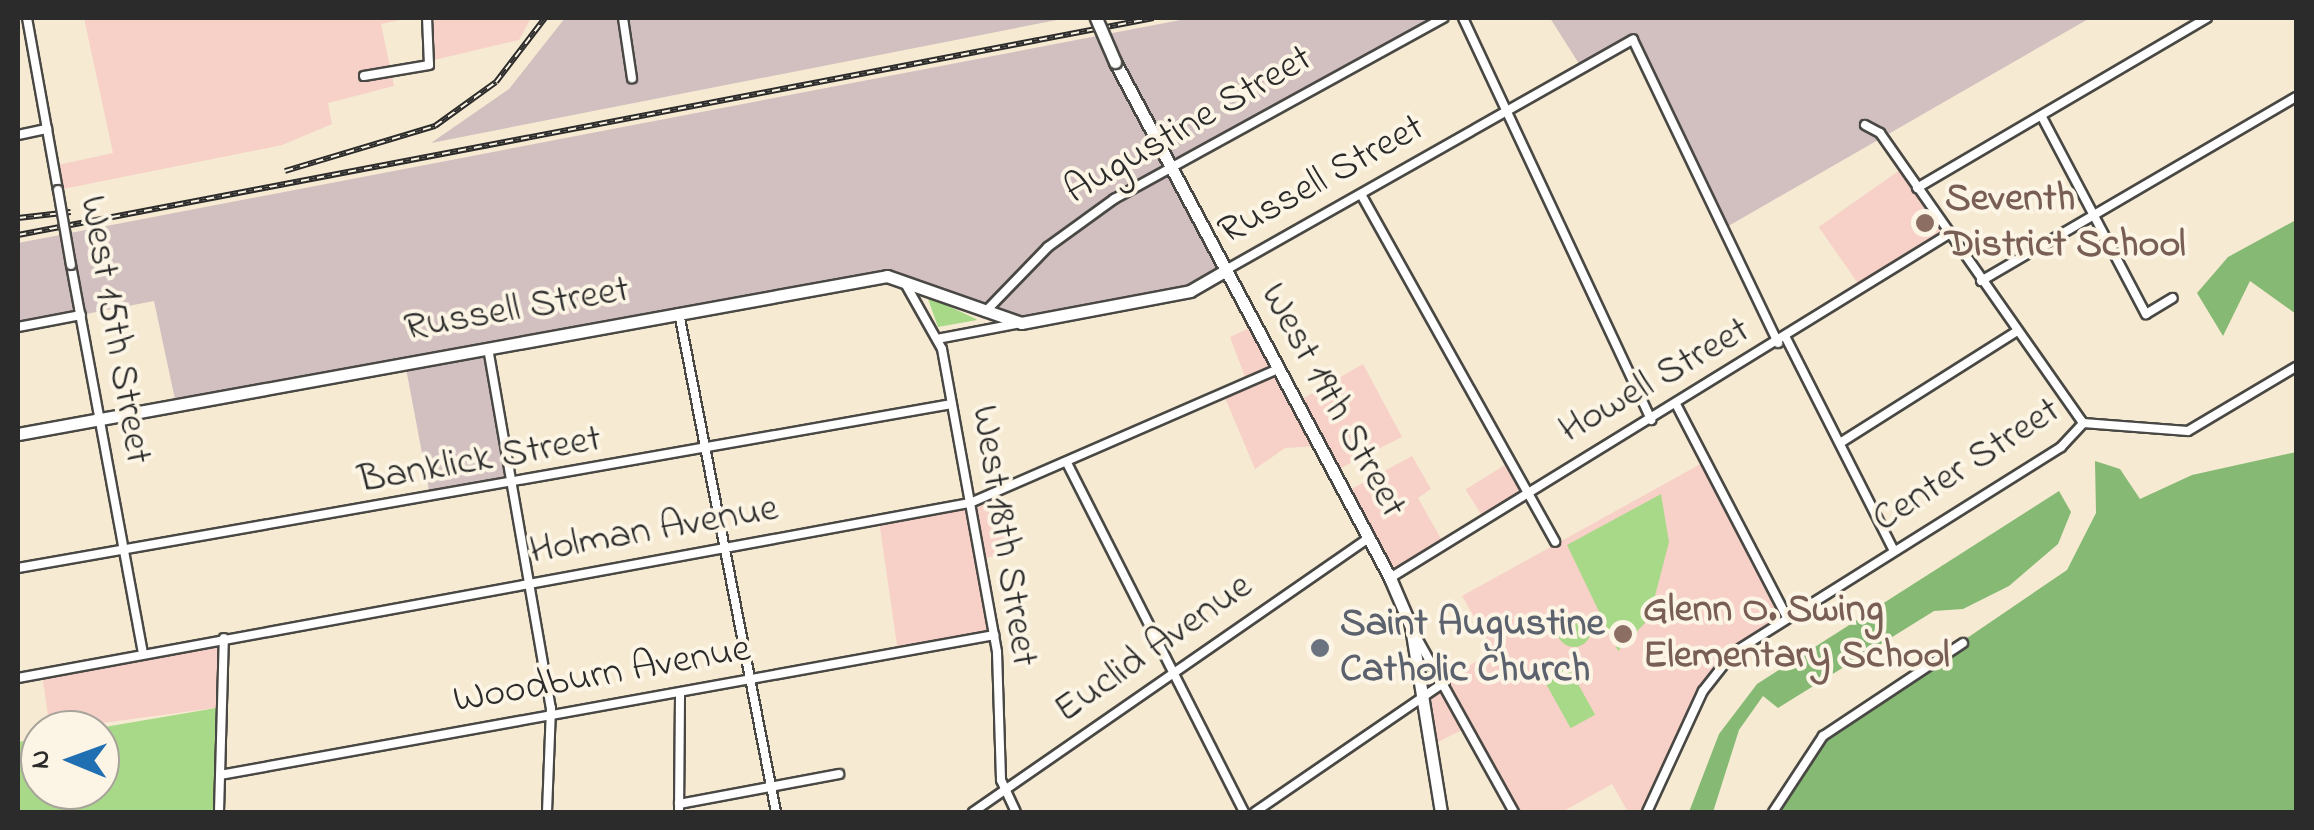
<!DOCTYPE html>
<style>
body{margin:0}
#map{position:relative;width:2314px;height:830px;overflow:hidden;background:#f6ead2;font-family:"Indie Flower",sans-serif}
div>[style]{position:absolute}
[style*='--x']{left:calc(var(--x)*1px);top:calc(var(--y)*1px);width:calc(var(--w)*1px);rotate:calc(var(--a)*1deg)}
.built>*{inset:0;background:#f7d1c7;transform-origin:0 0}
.industrial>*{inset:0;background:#d2bfc0}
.green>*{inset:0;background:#a8d988;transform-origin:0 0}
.round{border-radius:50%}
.forest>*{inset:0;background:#86b974}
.roads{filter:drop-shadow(2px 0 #494844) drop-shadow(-2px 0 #494844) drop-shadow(0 2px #494844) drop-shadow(0 -2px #494844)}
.street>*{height:8px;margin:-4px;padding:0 4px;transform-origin:4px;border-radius:4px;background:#fff}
.secondary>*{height:11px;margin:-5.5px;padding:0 5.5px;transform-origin:5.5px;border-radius:5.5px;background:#fff}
.rail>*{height:6px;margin-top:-3px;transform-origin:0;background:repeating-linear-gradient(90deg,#fcf5e5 0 8px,#2b2b2b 0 16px);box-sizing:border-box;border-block:2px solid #2b2b2b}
.bridges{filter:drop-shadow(2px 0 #494844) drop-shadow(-2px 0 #494844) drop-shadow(0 2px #494844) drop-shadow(0 -2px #494844)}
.street-bridge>*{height:8px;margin:-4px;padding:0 4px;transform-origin:4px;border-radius:4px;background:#fff}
.secondary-bridge>*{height:11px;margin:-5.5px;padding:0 5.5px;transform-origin:5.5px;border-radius:5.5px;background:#fff}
.dots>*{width:28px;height:28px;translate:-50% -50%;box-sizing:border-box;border:5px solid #fcf5e5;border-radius:50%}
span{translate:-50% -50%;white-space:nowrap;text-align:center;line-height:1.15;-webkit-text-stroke:8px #fcf5e5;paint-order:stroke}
.street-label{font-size:40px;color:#2b2b2b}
.education-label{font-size:40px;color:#785e54;font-weight:700}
.left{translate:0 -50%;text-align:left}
.worship-label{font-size:40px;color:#5b616d;font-weight:700}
.frame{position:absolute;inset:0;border:20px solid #2b2b2b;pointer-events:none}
.north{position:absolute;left:20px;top:710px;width:100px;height:100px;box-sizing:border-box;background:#fcf5e5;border:2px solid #a8a49b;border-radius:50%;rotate:271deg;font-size:28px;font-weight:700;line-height:40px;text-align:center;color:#2b2b2b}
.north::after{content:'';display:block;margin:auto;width:35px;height:45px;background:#1f6fb2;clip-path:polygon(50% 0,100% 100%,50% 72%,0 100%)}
</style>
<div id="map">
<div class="built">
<i style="clip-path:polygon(84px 18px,409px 18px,381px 24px,394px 86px,328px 103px,332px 124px,282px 145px,58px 190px,53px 166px,113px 153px)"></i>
<i style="clip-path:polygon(427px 18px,531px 18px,519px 40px,434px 60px)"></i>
<i style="left:1903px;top:168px;width:80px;height:103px;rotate:55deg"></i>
<i style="clip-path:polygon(1254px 326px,1297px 402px,1363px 364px,1402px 437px,1335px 471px,1322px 446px,1285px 448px,1255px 469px,1223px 393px,1247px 382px,1230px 337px)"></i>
<i style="clip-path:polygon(1412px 456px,1431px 489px,1418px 498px,1444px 544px,1390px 578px,1346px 492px)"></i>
<i style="clip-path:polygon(1706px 461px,1787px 617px,1713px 675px,1647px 812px,1628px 812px,1612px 784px,1562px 812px,1514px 812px,1470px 726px,1426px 748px,1418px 700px,1493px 650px,1462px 596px)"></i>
<i style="left:1508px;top:463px;width:34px;height:50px;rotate:58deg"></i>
<i style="clip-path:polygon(993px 494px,1017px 552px,980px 559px,994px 635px,898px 652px,879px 521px)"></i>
<i style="clip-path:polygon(224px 638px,222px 707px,50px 730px,42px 673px)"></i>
</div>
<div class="industrial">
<i style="clip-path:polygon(565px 18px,1067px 18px,431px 143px,509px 89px)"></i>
<i style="clip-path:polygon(1191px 18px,1443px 18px,1169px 168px,1224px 271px,1207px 283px,1021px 323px,901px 276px,489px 348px,512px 486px,431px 501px,405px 363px,176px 404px,154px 301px,18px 327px,18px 243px)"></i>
<i style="clip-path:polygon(1550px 18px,2090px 18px,1725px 228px,1633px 40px,1583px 70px)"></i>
</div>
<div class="green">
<i style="clip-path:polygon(927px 296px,976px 319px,977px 320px,938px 327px)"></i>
<i style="clip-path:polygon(1661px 494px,1669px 542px,1649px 619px,1618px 651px,1567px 545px)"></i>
<i class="round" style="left:1557px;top:613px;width:34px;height:34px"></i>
<i style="left:1567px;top:664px;width:58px;height:28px;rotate:61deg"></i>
<i style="clip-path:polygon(222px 707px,219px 812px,18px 812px,18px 742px,40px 738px,40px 790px,100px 790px,100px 730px,87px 730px)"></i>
</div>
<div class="forest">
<i style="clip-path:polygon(2296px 220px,2296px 314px,2250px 281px,2223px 336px,2197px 293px,2228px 257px)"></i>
<i style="clip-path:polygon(2296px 452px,2296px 812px,1773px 812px,1823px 736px,2067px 570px,2096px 513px,2095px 461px,2120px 469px,2140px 499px,2192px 475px)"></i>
<i style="clip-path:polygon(2059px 491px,2071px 512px,2058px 544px,2009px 586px,1963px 609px,1934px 611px,1778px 708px,1763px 696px,1739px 730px,1713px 812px,1689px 812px,1719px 734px,1757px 684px)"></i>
</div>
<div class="roads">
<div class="street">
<i style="--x:27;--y:18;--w:175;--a:79.8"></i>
<i style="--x:623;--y:18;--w:61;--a:81.5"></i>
<i style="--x:1463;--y:18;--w:444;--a:64.9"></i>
<i style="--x:364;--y:76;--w:66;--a:-9.6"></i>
<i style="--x:429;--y:65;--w:47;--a:-92.4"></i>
<i style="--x:2042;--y:117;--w:223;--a:62.2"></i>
<i style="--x:2146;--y:314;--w:31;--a:-31"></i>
<i style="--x:1865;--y:125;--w:17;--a:28"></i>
<i style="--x:1880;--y:133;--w:354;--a:55"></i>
<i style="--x:18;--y:135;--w:30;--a:-12"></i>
<i style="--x:1917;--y:188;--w:336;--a:-30.4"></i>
<i style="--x:1362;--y:196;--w:396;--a:60.8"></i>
<i style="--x:71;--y:265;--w:396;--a:79.5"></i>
<i style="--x:1224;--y:271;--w:470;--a:-29.5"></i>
<i style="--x:1633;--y:40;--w:336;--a:64.4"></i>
<i style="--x:1981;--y:281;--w:365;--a:-30.3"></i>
<i style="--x:906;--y:285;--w:73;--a:60.6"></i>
<i style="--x:942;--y:349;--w:308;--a:79.7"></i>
<i style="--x:997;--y:652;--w:128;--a:88.2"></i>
<i style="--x:1001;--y:780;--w:35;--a:65"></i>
<i style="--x:985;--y:312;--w:91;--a:-45.9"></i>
<i style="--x:1048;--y:247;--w:82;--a:-36"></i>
<i style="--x:1114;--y:199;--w:376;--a:-28.8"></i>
<i style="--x:679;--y:313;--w:508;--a:79"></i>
<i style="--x:18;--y:327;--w:64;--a:-10.8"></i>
<i style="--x:1786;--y:338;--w:237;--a:63.1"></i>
<i style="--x:937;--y:339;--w:80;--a:-10.8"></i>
<i style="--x:488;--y:348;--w:365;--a:80.1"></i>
<i style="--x:551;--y:708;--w:104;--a:92.2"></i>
<i style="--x:1677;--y:406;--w:238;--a:62.5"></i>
<i style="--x:2083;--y:423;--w:105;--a:4.4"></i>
<i style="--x:2188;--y:431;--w:126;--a:-30.7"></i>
<i style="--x:1840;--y:443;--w:209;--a:-32.3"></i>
<i style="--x:1067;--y:463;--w:391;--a:63.1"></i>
<i style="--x:18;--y:568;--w:948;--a:-9.96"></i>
<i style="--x:1390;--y:578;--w:656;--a:-31.61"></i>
<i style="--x:1412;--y:629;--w:210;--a:60.9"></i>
<i style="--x:18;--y:678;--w:968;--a:-10.42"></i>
<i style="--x:970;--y:503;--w:336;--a:-23.5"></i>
<i style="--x:220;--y:775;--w:787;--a:-10.25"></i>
<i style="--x:679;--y:804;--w:163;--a:-10.6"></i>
<i style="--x:219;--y:812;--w:174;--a:-88.4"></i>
<i style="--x:679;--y:812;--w:119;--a:-89.5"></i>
<i style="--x:973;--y:812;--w:483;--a:-34.7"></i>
<i style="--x:1255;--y:812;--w:230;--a:-34.4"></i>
<i style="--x:1647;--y:812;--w:133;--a:-65.2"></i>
<i style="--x:1703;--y:691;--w:48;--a:-51.7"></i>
<i style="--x:1733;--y:653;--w:387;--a:-32.1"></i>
<i style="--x:2061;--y:447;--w:33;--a:-47"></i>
<i style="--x:1773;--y:812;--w:91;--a:-56.7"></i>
<i style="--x:1823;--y:736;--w:168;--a:-33.6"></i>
</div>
<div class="secondary">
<i style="--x:1115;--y:62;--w:585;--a:61.94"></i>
<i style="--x:1390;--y:578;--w:53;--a:66.8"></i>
<i style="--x:1411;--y:627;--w:187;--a:80.8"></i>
<i style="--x:18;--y:434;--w:883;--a:-10.3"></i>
<i style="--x:887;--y:276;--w:142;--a:19.3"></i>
<i style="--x:1021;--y:323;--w:172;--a:-10.7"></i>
<i style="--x:1190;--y:291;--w:39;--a:-30"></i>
</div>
</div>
<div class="rail">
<i style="--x:285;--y:171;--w:157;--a:-16.7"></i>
<i style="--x:435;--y:126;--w:75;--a:-35.8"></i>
<i style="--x:496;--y:82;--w:81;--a:-52.6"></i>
<i style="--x:18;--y:218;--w:53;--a:-6.5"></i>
<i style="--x:18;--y:235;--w:1156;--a:-10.82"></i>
</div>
<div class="bridges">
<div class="street-bridge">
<i style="--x:58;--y:190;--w:76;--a:80.2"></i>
</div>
<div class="secondary-bridge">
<i style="--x:1096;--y:18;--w:48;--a:66.6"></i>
</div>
</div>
<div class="dots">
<i style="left:1925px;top:223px;background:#8d6e63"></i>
<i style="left:1623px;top:634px;background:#8d6e63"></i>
<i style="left:1320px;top:648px;background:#6b7280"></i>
</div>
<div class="street-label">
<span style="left:1189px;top:126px;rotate:-30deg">Augustine Street</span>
<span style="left:1322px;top:181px;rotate:-29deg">Russell Street</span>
<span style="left:517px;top:310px;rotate:-10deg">Russell Street</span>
<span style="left:114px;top:330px;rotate:80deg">West 15th Street</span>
<span style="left:1655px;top:381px;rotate:-30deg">Howell Street</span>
<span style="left:1332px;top:401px;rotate:61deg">West 19th Street</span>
<span style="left:480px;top:461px;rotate:-10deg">Banklick Street</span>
<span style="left:1967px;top:466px;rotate:-33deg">Center Street</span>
<span style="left:654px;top:531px;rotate:-10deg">Holman Avenue</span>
<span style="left:1003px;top:536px;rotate:81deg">West 18th Street</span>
<span style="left:1154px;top:649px;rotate:-35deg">Euclid Avenue</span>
<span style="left:602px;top:676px;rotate:-10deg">Woodburn Avenue</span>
</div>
<div class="education-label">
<span class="left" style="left:1945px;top:223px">Seventh<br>District School</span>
<span class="left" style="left:1643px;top:634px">Glenn O. Swing<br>Elementary School</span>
</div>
<div class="worship-label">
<span class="left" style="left:1340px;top:648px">Saint Augustine<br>Catholic Church</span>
</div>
<div class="frame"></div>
<div class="north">N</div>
</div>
